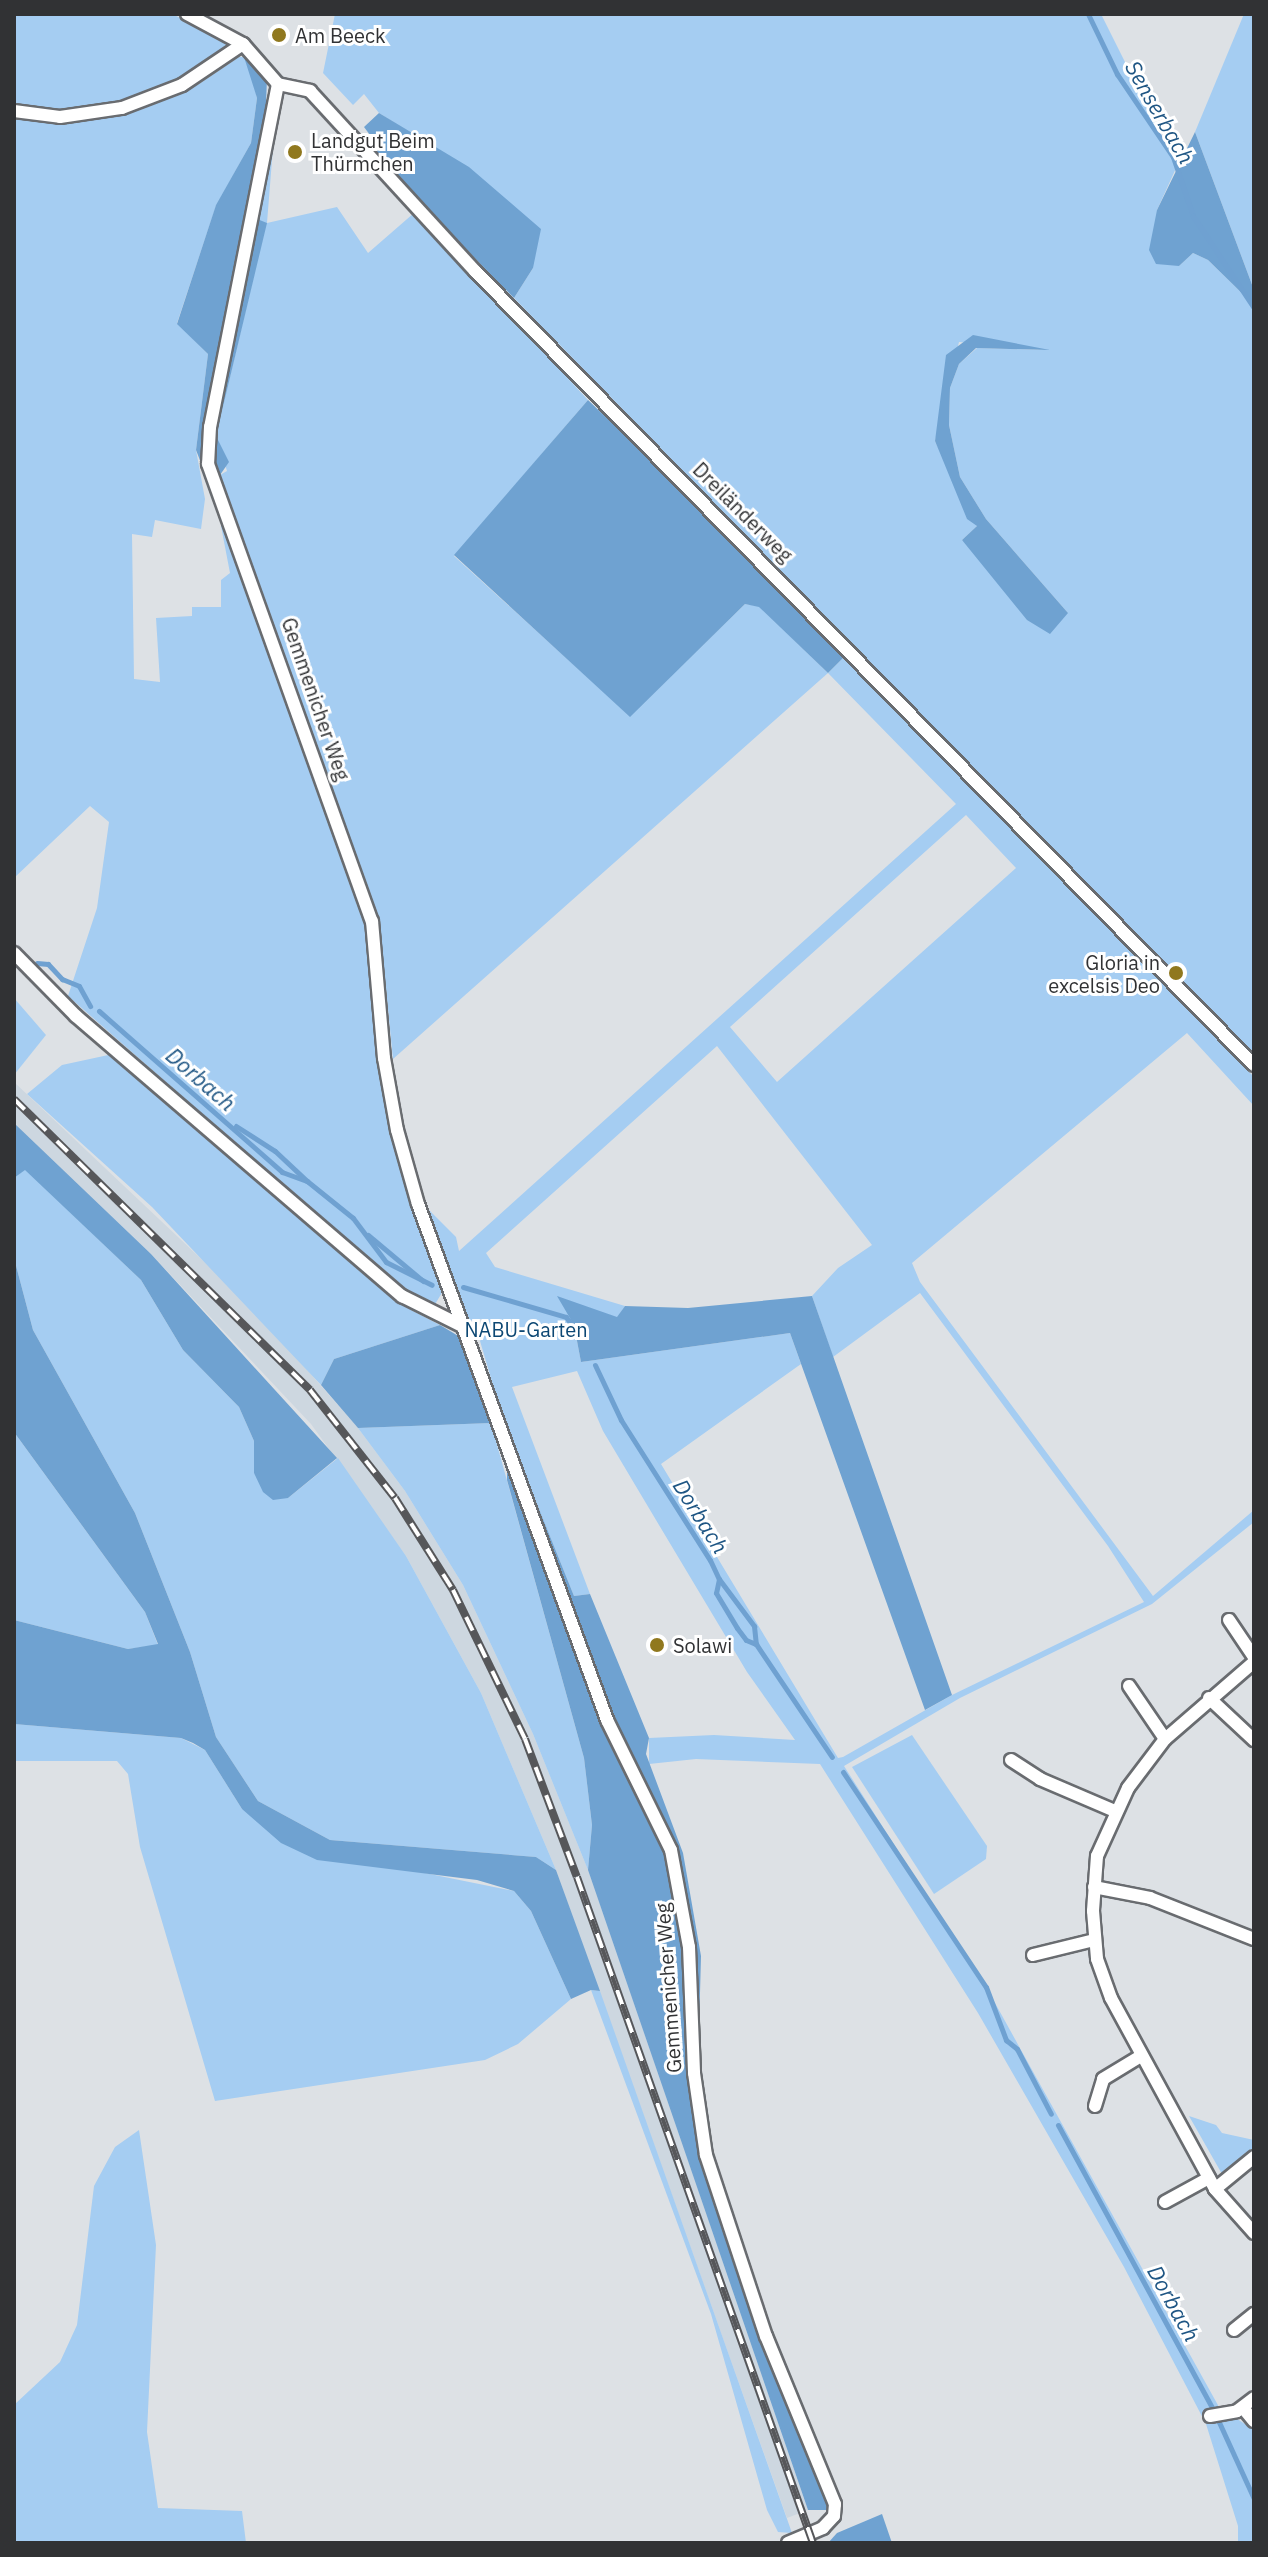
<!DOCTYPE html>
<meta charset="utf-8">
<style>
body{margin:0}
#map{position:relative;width:1268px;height:2557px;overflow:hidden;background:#dde1e5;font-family:"IBM Plex Sans",sans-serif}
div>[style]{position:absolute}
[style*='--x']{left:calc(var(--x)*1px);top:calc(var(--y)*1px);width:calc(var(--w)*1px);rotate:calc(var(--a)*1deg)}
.built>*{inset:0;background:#cdd7e0}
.green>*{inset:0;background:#a5cdf2}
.forest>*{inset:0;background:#6fa2d1}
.stream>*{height:5px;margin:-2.5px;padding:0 2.5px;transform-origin:2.5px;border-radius:2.5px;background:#6fa1d1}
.roads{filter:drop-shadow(2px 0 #696c70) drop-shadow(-2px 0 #696c70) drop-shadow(0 2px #696c70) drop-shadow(0 -2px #696c70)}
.street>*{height:12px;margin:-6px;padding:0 6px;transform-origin:6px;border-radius:6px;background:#fff}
.rail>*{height:8px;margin-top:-4px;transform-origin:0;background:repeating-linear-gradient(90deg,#fff 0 15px,#56575a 0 30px);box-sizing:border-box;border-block:2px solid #56575a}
.dots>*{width:22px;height:22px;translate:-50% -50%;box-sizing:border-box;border:4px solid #fff;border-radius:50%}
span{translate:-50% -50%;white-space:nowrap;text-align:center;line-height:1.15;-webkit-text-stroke:6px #fff;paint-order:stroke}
.poi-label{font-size:20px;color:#313234}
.left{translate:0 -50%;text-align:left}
.right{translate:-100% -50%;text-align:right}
.street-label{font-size:20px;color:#313234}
.park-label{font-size:20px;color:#0c4773}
.water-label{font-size:22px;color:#1f5684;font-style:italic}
.frame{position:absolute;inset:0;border:16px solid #313234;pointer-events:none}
</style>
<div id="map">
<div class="built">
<i style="clip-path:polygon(14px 1082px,250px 1305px,358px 1428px,405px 1491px,463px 1585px,533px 1734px,588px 1870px,808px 2510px,787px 2518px,556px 1870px,481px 1693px,406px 1556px,311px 1424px,151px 1254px,14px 1123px)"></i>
</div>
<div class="green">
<i style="clip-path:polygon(14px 14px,172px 14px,230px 42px,228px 50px,194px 73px,139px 98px,49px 113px,14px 106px)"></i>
<i style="clip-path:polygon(evenodd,335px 14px,1101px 14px,1177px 166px,1157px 210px,1179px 266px,1193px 253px,1208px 260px,1254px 305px,1254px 1056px,514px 298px,533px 268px,423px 141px,379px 113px,364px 94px,353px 105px,323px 73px,335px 14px,959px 342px,1048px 350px,977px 348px,959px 364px,950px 388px,949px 425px,960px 477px,986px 519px,1068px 613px,962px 540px,977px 526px,935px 441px,959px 342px)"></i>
<i style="clip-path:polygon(1244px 14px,1254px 14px,1254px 290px,1195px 132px)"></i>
<i style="clip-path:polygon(239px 57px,244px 57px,251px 72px,257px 98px,251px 143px,216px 206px,177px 323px,208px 354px,196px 450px,205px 499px,201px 529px,155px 520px,152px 537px,132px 534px,134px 679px,160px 682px,156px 618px,192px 616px,192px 607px,221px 607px,221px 580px,230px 573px,221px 526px,225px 523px,366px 921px,383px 1090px,406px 1184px,443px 1291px,434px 1306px,400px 1288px,68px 996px,97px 908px,109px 822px,90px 806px,14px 878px,14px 117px,51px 122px,142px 105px,199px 84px)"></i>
<i style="clip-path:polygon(evenodd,274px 135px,267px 223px,337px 207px,368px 253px,414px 213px,588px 400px,454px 556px,630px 716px,745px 604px,759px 606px,828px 673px,845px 656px,1254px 1077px,1254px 1106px,1187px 1033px,912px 1263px,920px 1282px,1153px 1596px,1254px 1510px,1254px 1522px,1152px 1604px,960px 1698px,844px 1766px,995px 2003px,1219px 2407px,1254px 2430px,1254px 2543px,1238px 2543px,1238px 2526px,1206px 2424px,1124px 2267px,978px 2013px,820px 1764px,696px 1759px,649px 1764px,649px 1738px,714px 1735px,795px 1740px,747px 1672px,656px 1520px,603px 1431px,577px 1371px,512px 1387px,590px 1594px,574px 1596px,503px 1419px,480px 1341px,485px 1334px,481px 1319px,469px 1321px,427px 1208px,456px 1237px,459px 1251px,956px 804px,828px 673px,393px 1059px,379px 919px,220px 475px,227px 471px,216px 436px,266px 224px,256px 219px,274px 135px,966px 815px,1016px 868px,777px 1082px,730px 1027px,966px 815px,274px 135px,717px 1046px,872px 1245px,838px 1268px,812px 1296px,833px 1357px,920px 1293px,1108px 1546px,1144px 1602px,952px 1695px,843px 1757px,838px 1758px,661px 1464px,801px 1364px,790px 1333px,581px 1362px,574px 1325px,617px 1318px,625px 1306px,495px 1267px,486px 1253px,717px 1046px)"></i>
<i style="clip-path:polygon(14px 998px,46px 1035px,14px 1075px)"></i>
<i style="clip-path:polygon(113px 1054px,411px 1310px,440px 1325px,334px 1359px,321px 1385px,152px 1207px,27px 1094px,62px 1065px)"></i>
<i style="clip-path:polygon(25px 1169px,141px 1280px,183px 1350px,239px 1407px,254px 1441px,254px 1473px,288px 1498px,338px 1458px,406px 1556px,481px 1693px,556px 1870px,536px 1857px,330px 1840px,258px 1801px,216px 1737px,190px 1652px,135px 1513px,33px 1330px,14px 1258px,14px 1178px)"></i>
<i style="clip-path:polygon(491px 1423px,584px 1758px,592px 1825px,588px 1870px,533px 1734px,463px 1585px,405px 1491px,358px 1428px)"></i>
<i style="clip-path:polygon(14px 1432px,145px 1612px,158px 1645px,128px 1649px,14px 1620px)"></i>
<i style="clip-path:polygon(14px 1724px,181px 1738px,205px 1750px,242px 1809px,415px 1871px,514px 1891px,531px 1911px,571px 1999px,518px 2044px,485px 2060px,215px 2101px,140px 1847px,128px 1774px,117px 1761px,14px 1761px)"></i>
<i style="clip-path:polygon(912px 1735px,987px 1846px,986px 1859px,934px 1894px,852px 1767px)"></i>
<i style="clip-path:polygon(591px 1990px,600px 1991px,792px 2533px,778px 2532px,767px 2510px,711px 2314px)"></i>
<i style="clip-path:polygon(1189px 2116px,1216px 2125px,1222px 2133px,1254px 2140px,1254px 2148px,1222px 2174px)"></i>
<i style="clip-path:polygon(139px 2130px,156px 2245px,147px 2432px,158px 2508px,242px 2511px,246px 2543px,14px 2543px,14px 2405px,60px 2362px,77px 2325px,94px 2186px,115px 2147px)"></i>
</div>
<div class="forest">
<i style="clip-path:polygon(244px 57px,267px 78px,265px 130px,247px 215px,267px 223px,216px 436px,229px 462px,220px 475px,201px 463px,196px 450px,208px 354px,177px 324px,216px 205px,251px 143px,257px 98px)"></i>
<i style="clip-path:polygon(379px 113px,469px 167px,541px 229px,533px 268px,514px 298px,361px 143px,370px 135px,364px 127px)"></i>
<i style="clip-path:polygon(1195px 132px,1254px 290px,1254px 305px,1208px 260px,1193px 253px,1179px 266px,1156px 264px,1149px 250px,1157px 210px)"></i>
<i style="clip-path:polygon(973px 335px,1050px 350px,976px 348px,959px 364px,950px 388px,949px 425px,960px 477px,986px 519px,1068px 613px,1050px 634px,1027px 620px,962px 540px,977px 526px,967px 519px,935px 441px,946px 355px)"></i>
<i style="clip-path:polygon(588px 400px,750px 556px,845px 656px,828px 673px,759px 607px,745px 604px,630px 717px,454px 555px)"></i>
<i style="clip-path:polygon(14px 1123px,151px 1254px,337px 1458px,288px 1498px,273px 1500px,263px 1492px,254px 1473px,254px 1441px,239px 1407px,183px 1350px,141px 1280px,25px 1170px,14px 1178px)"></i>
<i style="clip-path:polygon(14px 1258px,33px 1330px,135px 1513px,190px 1652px,216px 1737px,258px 1801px,330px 1840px,536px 1857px,556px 1870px,600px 1991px,591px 1990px,571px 1999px,531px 1911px,514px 1891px,477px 1880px,317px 1860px,281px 1843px,242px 1809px,205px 1750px,193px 1743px,181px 1738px,14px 1724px,14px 1620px,128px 1649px,158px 1644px,145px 1612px,14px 1432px)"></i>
<i style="clip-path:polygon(557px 1296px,617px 1317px,625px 1306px,688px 1308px,812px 1296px,952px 1695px,925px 1710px,790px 1333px,581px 1362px,574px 1325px)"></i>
<i style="clip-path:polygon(440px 1325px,460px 1337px,491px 1423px,358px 1428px,321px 1385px,334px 1359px)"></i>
<i style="clip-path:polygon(521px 1464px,574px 1596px,590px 1594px,649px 1738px,646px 1754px,683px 1853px,701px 1956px,698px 2068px,715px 2164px,769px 2323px,843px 2510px,808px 2510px,588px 1870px,592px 1825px,584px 1758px,507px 1480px,507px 1468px)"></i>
<i style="clip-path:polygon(882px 2514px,892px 2543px,828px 2543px,837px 2533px)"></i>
</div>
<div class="stream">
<i style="--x:1088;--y:14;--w:67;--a:64.2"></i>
<i style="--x:1117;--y:74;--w:100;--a:56"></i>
<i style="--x:1173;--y:157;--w:62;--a:71.3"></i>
<i style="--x:1193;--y:216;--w:110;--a:56.5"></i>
<i style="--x:37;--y:963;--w:11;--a:5"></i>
<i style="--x:48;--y:964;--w:21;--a:47"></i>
<i style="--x:62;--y:979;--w:18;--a:22"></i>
<i style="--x:79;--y:986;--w:23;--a:61"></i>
<i style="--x:99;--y:1011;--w:244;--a:41.3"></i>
<i style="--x:282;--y:1172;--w:27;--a:20"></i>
<i style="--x:307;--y:1181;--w:59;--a:38.8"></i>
<i style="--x:353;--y:1218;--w:55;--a:53.1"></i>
<i style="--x:386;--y:1262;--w:51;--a:26.6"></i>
<i style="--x:236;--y:1126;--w:46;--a:32.7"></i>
<i style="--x:275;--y:1151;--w:44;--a:43.2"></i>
<i style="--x:368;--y:1235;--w:72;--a:39.9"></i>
<i style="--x:463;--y:1287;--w:107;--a:16.2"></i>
<i style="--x:566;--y:1317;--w:10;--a:53"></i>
<i style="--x:595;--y:1365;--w:61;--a:64.7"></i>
<i style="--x:621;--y:1420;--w:166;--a:57.6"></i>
<i style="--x:710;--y:1560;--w:21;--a:65"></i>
<i style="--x:719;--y:1579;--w:14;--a:102"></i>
<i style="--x:716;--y:1593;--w:41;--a:59"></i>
<i style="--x:737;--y:1628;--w:15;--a:53"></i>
<i style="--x:746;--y:1640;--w:11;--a:22"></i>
<i style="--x:756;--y:1644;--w:136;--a:56.1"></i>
<i style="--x:719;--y:1579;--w:59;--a:53.3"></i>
<i style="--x:754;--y:1626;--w:18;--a:84"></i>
<i style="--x:843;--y:1772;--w:258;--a:56.4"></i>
<i style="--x:986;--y:1987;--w:57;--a:69.3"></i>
<i style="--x:1006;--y:2040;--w:14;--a:39"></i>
<i style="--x:1017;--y:2049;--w:73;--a:62.4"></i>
<i style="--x:1058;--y:2125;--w:324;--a:61.4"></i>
<i style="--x:1213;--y:2409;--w:99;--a:65.5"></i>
</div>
<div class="roads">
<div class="street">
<i style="--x:187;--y:14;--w:64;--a:28.2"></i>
<i style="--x:243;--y:44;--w:53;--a:48.8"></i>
<i style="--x:278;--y:84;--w:33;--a:12"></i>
<i style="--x:310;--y:91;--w:244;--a:47.5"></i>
<i style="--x:475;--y:271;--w:1112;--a:45.55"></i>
<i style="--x:278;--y:84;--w:350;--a:101.2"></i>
<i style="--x:210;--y:427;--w:37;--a:93"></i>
<i style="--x:208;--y:464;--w:486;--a:70.3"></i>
<i style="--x:372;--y:921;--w:138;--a:85"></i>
<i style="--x:384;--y:1058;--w:73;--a:79.8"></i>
<i style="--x:397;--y:1130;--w:77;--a:74.2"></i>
<i style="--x:418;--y:1204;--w:550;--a:69.88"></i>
<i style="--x:607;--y:1720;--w:145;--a:63.8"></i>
<i style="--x:671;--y:1850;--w:99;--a:79.5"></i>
<i style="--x:689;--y:1947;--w:126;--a:87.7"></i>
<i style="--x:694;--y:2073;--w:83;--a:81.7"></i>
<i style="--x:706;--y:2155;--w:191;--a:71.7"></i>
<i style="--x:766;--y:2336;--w:182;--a:67.7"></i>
<i style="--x:835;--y:2504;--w:12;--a:95"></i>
<i style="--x:834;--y:2516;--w:16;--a:133"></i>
<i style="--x:823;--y:2528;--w:38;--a:157"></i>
<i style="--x:14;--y:111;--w:46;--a:7.4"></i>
<i style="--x:60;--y:117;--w:63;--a:-8.3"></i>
<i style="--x:122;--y:108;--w:64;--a:-21"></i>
<i style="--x:182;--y:85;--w:73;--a:-33.9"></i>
<i style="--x:14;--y:953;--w:88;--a:45.5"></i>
<i style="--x:76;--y:1016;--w:430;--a:40.7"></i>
<i style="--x:402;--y:1296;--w:67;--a:26.6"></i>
<i style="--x:1229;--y:1620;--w:45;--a:56"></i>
<i style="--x:1254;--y:1662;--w:118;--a:139.1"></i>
<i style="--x:1165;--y:1739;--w:61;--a:127.1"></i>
<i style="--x:1128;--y:1788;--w:75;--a:114.5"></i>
<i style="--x:1097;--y:1856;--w:55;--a:94.2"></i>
<i style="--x:1093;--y:1911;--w:48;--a:85.2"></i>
<i style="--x:1097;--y:1959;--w:41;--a:70.3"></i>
<i style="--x:1111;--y:1998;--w:217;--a:61.4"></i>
<i style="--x:1215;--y:2189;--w:59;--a:48.4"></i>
<i style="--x:1129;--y:1686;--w:64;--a:55.8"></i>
<i style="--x:1209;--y:1698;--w:62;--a:43"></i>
<i style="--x:1011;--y:1760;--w:35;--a:33"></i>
<i style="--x:1040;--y:1779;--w:82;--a:23.1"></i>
<i style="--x:1094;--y:1887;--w:57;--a:11.1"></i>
<i style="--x:1150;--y:1898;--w:112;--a:21.5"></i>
<i style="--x:1033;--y:1955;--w:63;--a:-13.8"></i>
<i style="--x:1095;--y:2106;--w:28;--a:-73"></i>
<i style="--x:1103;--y:2079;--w:44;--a:-31.2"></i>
<i style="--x:1215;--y:2189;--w:50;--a:-39.4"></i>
<i style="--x:1165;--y:2202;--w:50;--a:-28.6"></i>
<i style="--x:1234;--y:2330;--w:26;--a:-39"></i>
<i style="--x:1243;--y:2408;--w:17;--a:50"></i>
<i style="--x:1210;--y:2416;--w:27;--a:-10"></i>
<i style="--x:1237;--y:2411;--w:21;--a:-37"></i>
</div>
</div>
<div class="rail">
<i style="--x:14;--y:1099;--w:415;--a:44.5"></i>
<i style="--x:310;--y:1390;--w:137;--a:51.8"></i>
<i style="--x:395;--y:1498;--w:109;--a:57.8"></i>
<i style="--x:453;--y:1590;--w:165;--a:64.2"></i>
<i style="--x:525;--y:1739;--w:147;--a:69.4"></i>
<i style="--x:577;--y:1877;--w:707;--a:70.49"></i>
</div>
<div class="dots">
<i style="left:279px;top:35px;background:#90781e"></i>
<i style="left:295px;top:152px;background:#90781e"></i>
<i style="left:1176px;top:973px;background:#90781e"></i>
<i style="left:657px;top:1645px;background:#90781e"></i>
</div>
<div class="poi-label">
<span class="left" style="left:295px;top:35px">Am Beeck</span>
<span class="left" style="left:311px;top:152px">Landgut Beim<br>Thürmchen</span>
<span class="right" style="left:1160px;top:974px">Gloria in<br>excelsis Deo</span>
<span class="left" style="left:673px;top:1645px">Solawi</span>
</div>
<div class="street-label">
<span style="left:743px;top:512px;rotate:45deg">Dreiländerweg</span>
<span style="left:316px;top:699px;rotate:71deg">Gemmenicher Weg</span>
<span style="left:668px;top:1988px;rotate:-94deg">Gemmenicher Weg</span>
</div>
<div class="park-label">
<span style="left:526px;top:1329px">NABU-Garten</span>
</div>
<div class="water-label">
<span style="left:1160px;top:112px;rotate:60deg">Senserbach</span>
<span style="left:201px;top:1079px;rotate:41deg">Dorbach</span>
<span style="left:701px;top:1516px;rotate:58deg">Dorbach</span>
<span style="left:1174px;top:2303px;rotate:61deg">Dorbach</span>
</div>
<div class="frame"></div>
</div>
